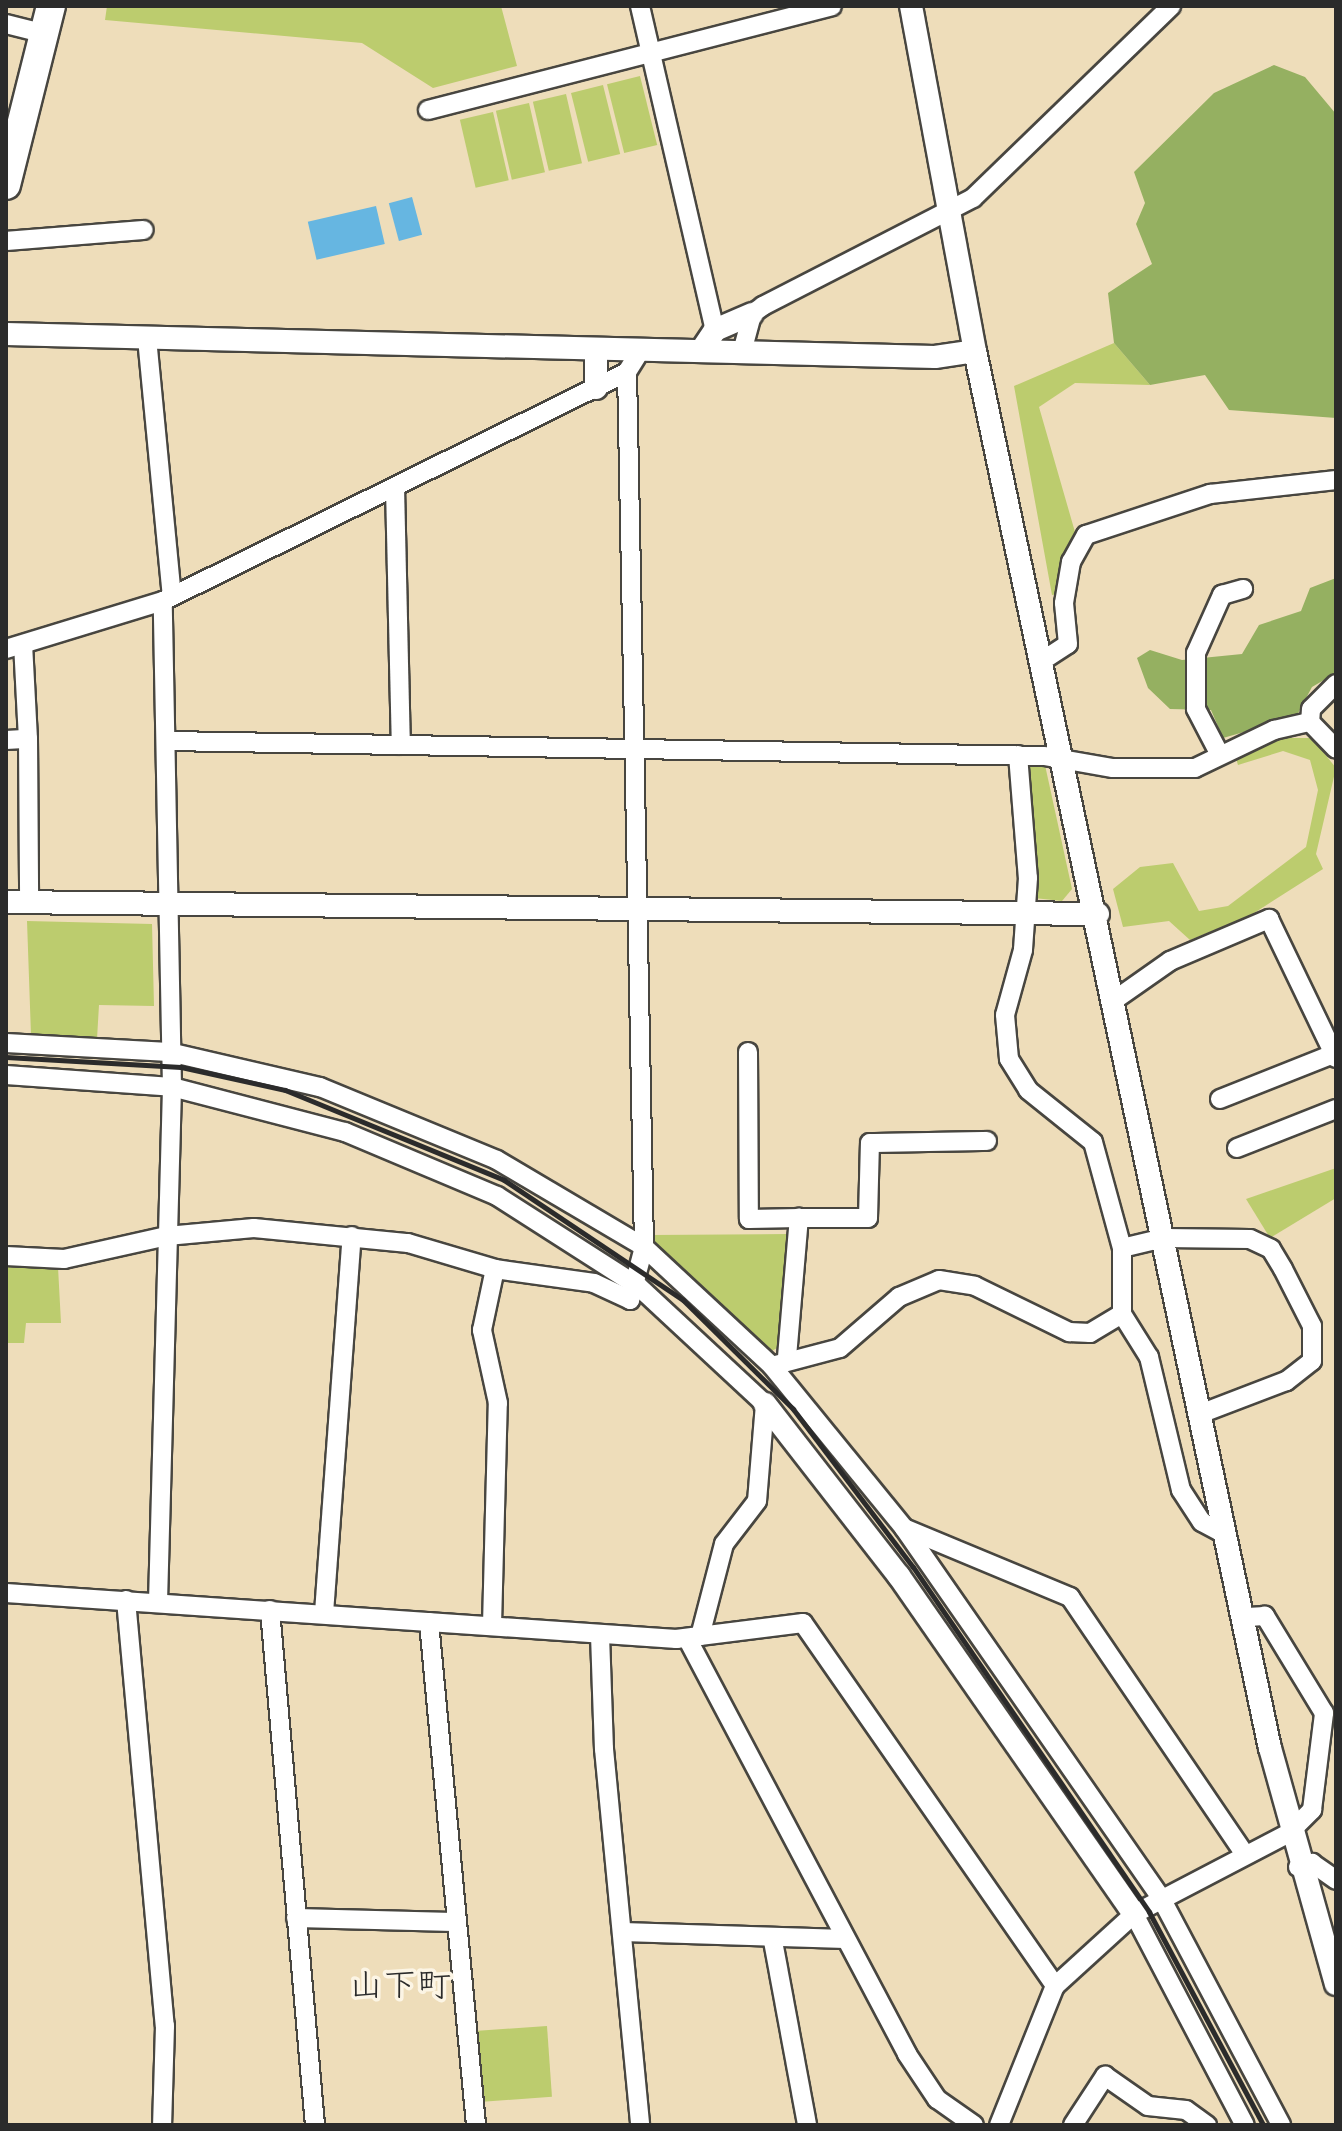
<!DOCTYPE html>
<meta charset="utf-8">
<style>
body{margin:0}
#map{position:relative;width:1342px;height:2131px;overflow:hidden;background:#eeddba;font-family:"Architects Daughter","Klee One",sans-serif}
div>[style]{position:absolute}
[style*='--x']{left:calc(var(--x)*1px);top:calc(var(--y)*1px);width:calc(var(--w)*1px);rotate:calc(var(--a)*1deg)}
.green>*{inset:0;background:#bccc6e;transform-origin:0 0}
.forest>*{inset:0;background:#95b061}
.water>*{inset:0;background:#66b6e1;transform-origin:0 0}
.roads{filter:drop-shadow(2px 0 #484640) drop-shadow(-2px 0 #484640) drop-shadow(0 2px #484640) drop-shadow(0 -2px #484640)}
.minor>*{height:18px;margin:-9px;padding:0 9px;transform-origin:9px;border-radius:9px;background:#fff}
.tertiary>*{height:22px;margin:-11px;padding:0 11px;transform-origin:11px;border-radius:11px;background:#fff}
.primary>*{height:28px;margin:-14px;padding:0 14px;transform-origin:14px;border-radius:14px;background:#fff}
.rail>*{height:5px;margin:-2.5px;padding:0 2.5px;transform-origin:2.5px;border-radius:2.5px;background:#2b2b2b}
span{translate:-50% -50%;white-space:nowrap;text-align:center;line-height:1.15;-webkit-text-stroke:7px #fcf5e5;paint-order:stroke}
.quarter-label{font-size:34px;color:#2b2b2b}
.frame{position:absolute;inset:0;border:8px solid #2b2b2b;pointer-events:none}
</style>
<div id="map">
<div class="green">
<i style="clip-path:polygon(107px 6px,501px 6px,517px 66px,433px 88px,362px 43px,105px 20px)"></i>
<i style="left:640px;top:76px;width:71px;height:34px;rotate:76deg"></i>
<i style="left:603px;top:85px;width:71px;height:33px;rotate:76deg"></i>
<i style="left:566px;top:94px;width:71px;height:34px;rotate:77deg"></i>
<i style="left:529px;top:103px;width:71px;height:34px;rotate:77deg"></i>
<i style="left:493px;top:112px;width:70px;height:34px;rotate:77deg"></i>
<i style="clip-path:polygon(1114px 343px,1150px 385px,1075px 383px,1039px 407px,1075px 532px,1059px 594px,1052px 595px,1014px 386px)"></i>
<i style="clip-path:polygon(1286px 738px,1312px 738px,1336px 768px,1316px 854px,1323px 869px,1251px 915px,1190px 940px,1169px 921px,1123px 927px,1113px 889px,1140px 867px,1173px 863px,1199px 911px,1228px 906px,1306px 847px,1318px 790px,1310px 760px,1283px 751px,1238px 765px,1235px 755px)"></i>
<i style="clip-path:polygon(1045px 765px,1072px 889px,1062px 901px,1034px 898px,1026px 766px)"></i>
<i style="clip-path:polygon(27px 921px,152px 924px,154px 1006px,99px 1005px,97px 1039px,31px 1035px)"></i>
<i style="clip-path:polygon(1336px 1168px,1336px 1198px,1270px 1238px,1246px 1199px)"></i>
<i style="clip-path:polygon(788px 1234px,779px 1347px,768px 1353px,652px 1246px,651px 1235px)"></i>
<i style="clip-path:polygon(6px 1265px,58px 1267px,61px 1323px,26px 1323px,24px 1343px,6px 1343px)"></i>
<i style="left:547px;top:2026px;width:71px;height:76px;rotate:86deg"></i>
</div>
<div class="forest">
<i style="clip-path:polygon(1274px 65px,1305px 77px,1336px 114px,1336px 418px,1229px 410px,1205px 375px,1150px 385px,1114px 343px,1108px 293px,1152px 264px,1136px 224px,1145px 203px,1134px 172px,1214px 93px)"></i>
<i style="clip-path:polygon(1336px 578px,1336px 673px,1312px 687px,1296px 717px,1223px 738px,1211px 710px,1170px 709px,1148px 688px,1137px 658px,1150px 650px,1182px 660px,1242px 654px,1259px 625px,1301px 611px,1310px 588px)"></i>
</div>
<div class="water">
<i style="left:412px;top:197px;width:39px;height:24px;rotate:75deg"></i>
<i style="left:376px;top:206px;width:39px;height:70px;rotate:77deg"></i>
</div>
<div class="roads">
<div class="minor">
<i style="--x:640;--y:6;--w:333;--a:77"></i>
<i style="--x:6;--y:24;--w:38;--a:14"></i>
<i style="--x:428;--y:110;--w:417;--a:-14.4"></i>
<i style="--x:6;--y:241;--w:138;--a:-4.6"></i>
<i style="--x:147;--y:338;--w:259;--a:84.5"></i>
<i style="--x:742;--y:352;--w:39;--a:-75"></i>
<i style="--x:752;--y:314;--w:14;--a:-36"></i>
<i style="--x:763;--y:306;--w:236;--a:-27.2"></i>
<i style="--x:973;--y:198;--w:276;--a:-44.1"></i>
<i style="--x:395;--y:487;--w:258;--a:88.7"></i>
<i style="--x:6;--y:649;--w:164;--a:-17"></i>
<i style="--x:163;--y:601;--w:517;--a:-26.27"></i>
<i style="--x:627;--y:372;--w:26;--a:-58"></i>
<i style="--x:1045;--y:659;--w:27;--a:-33"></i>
<i style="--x:1068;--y:644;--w:41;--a:-95.6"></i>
<i style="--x:1064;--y:603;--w:42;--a:-80.3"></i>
<i style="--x:1071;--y:562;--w:31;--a:-61"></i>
<i style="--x:1086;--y:535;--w:131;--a:-18.3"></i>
<i style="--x:1210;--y:494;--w:127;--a:-6.3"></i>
<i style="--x:1336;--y:684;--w:35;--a:135"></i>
<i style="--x:1311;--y:709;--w:13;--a:94"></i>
<i style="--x:1310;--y:722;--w:37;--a:46"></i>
<i style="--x:28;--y:739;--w:163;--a:89.6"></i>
<i style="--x:6;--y:740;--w:22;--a:-3"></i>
<i style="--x:28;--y:739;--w:94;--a:-93"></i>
<i style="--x:167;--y:741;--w:877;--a:0.98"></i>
<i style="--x:1044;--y:756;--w:70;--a:9.9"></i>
<i style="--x:1113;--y:768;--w:82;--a:0"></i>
<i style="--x:1195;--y:768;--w:88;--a:-25.7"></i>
<i style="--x:1274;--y:730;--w:37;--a:-13"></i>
<i style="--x:1018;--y:755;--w:123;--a:85.4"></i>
<i style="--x:1028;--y:878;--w:72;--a:94"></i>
<i style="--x:1023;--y:950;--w:67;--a:105.5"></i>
<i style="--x:1005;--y:1015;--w:44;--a:84.8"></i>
<i style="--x:1009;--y:1059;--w:36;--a:58"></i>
<i style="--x:1028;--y:1090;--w:83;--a:38.7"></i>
<i style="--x:1093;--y:1142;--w:110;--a:74.7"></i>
<i style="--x:1220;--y:755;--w:52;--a:-117.6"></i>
<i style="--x:1196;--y:709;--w:56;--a:-90"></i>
<i style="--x:1196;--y:653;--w:64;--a:-65.9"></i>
<i style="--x:1222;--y:595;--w:22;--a:-16"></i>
<i style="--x:1116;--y:999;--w:66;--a:-35.1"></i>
<i style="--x:1170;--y:961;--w:108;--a:-23"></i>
<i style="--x:1269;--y:919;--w:154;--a:64.3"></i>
<i style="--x:6;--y:1043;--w:163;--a:3.2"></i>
<i style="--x:169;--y:1052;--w:155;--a:13.1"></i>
<i style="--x:320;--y:1087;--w:191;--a:22.4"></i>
<i style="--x:497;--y:1160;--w:171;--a:30.6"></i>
<i style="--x:644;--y:1247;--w:175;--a:42.9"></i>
<i style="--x:772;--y:1366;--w:209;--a:50.8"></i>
<i style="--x:904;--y:1528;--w:450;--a:55.2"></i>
<i style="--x:1161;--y:1898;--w:257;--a:62.1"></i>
<i style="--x:748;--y:1052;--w:167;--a:89.7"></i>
<i style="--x:749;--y:1219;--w:50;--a:-1.1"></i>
<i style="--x:6;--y:1075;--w:166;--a:4.1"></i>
<i style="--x:172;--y:1087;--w:179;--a:14.6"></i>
<i style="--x:345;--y:1132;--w:165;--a:22.8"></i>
<i style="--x:497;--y:1196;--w:167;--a:32.6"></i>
<i style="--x:638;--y:1286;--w:173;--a:42.9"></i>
<i style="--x:765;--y:1404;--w:97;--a:94.7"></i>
<i style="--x:757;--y:1501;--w:54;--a:127.5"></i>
<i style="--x:724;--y:1544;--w:95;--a:104.6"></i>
<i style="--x:1220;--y:1099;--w:125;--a:-21.6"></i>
<i style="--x:1237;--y:1148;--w:106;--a:-21.5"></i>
<i style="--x:6;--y:1256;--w:58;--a:3"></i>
<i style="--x:64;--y:1259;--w:106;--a:-12.6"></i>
<i style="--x:167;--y:1236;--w:87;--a:-5.3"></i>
<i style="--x:254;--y:1228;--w:155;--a:5.6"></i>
<i style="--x:408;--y:1243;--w:91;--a:16.6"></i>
<i style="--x:495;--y:1269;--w:100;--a:8"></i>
<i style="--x:594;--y:1283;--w:40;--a:25"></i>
<i style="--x:630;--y:1300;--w:55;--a:-75.2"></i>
<i style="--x:644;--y:1247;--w:875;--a:-91.11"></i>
<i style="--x:1122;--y:1314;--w:51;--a:57.9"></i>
<i style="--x:1149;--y:1357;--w:137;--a:76.5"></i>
<i style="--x:1181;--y:1490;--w:38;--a:57"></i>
<i style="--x:1202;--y:1522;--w:26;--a:28"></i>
<i style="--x:787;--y:1357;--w:140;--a:-85.1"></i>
<i style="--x:799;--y:1218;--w:69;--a:0"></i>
<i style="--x:868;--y:1218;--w:75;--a:-88.5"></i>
<i style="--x:870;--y:1143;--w:117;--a:-1"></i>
<i style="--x:772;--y:1366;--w:70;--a:-14.8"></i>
<i style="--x:840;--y:1348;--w:78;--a:-40.8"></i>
<i style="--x:899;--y:1297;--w:43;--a:-23"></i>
<i style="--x:939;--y:1280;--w:36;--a:9"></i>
<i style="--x:975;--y:1286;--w:105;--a:26.1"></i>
<i style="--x:1069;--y:1332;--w:21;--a:3"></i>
<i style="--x:1090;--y:1333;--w:37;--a:-31"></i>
<i style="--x:1122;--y:1314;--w:66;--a:-90"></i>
<i style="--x:1122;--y:1248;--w:43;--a:-13.4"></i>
<i style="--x:1164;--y:1238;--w:86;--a:0.7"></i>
<i style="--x:1250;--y:1239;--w:23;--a:25"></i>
<i style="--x:1271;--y:1249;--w:23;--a:59"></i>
<i style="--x:1283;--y:1269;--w:64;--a:63"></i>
<i style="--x:1312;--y:1326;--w:35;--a:90"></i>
<i style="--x:1312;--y:1361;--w:33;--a:142"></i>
<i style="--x:1286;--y:1381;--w:92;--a:159"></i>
<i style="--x:904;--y:1528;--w:180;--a:22.6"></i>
<i style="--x:1070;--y:1597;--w:310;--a:55.8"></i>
<i style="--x:6;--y:1593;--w:672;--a:3.93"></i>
<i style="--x:676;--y:1639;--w:128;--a:-7.2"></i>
<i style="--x:803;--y:1623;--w:442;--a:55.2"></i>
<i style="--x:126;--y:1600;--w:428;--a:84.8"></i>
<i style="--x:165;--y:2026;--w:99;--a:91.7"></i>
<i style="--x:158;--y:1602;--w:515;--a:-88.44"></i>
<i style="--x:172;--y:1087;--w:486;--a:-91.1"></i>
<i style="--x:270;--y:1610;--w:517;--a:85.01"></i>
<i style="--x:324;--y:1613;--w:378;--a:-85.8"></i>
<i style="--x:429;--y:1622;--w:505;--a:84.66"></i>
<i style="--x:492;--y:1625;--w:222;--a:-88.5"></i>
<i style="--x:498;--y:1403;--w:75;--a:-102.4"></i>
<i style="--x:482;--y:1330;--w:62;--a:-78"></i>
<i style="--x:600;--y:1635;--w:114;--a:88"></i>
<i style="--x:604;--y:1749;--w:378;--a:84.5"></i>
<i style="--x:687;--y:1638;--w:471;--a:62.1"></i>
<i style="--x:907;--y:2054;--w:54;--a:56.3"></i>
<i style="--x:937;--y:2099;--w:45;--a:35.1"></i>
<i style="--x:1298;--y:1867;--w:15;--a:-16"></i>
<i style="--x:1312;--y:1863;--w:29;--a:35"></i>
<i style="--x:1134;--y:1914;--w:238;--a:62.3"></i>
<i style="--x:296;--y:1918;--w:158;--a:1.5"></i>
<i style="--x:624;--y:1932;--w:220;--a:1.8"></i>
<i style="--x:773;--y:1941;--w:187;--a:79.5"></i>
<i style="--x:999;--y:2125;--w:150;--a:-68.1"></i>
<i style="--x:1055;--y:1986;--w:107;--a:-42.3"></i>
<i style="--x:1134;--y:1914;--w:175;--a:-27.6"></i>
<i style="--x:1289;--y:1833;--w:33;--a:-45"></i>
<i style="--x:1312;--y:1810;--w:98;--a:-82.9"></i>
<i style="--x:1324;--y:1713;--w:114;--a:-121.3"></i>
<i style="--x:1265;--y:1616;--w:22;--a:177"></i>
<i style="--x:1073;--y:2125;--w:59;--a:-56.9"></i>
<i style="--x:1105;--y:2076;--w:52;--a:34.9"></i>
<i style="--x:1148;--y:2106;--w:38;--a:6"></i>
<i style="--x:1186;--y:2110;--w:26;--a:36"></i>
</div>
<div class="tertiary">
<i style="--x:911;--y:6;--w:351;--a:79.5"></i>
<i style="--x:975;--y:351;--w:1428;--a:78.08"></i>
<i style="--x:1270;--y:1748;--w:245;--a:74.4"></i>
<i style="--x:6;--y:334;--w:929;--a:1.42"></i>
<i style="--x:935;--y:357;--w:40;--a:-8.5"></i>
<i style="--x:701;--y:351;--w:25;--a:-56"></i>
<i style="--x:715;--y:330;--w:40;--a:-23.4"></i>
<i style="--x:596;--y:388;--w:39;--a:-90"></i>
<i style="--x:6;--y:902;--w:1092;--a:0.63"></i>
<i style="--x:765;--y:1404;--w:218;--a:52.1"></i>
<i style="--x:899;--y:1576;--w:412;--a:55.2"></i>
</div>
<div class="primary">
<i style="--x:6;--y:185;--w:185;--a:-75.9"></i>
</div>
</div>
<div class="rail">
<i style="--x:6;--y:1057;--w:175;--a:3.3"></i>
<i style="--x:181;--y:1067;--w:107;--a:12.5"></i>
<i style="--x:285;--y:1090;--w:237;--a:22.3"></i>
<i style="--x:504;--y:1180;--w:216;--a:33.8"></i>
<i style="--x:683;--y:1300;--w:155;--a:44.7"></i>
<i style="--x:793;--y:1409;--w:198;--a:52.8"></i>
<i style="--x:913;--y:1567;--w:418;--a:55.6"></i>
<i style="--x:1149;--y:1912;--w:242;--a:61.8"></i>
</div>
<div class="quarter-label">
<span style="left:400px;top:1987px">山下町</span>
</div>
<div class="frame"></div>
</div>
